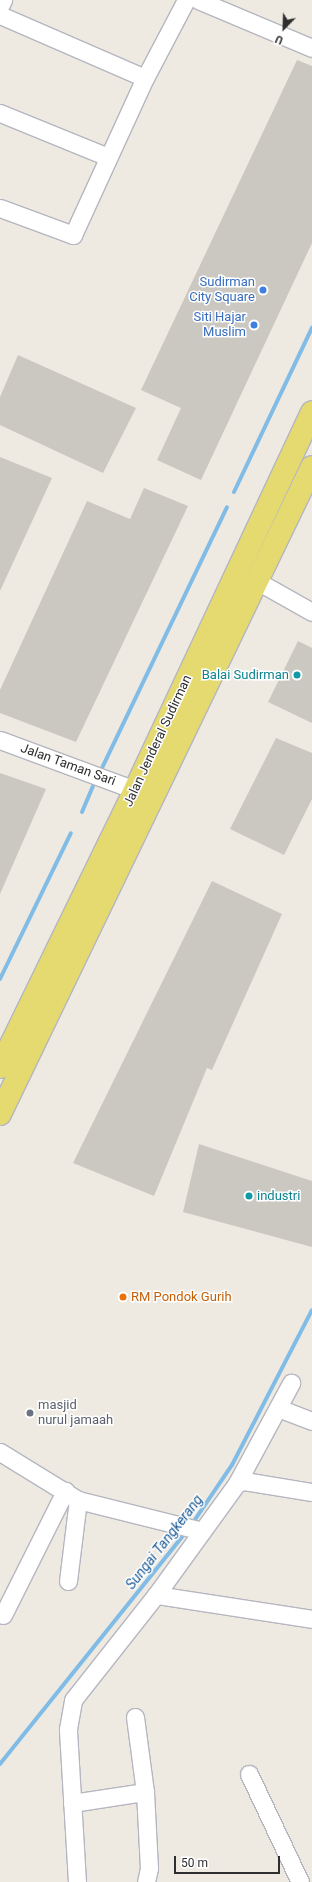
<!DOCTYPE html>
<style>
body{margin:0}
#map{position:relative;width:312px;height:1882px;overflow:hidden;background:#eeeae2;font-family:Roboto,sans-serif}
div>[style]{position:absolute}
[style*='--x']{left:calc(var(--x)*1px);top:calc(var(--y)*1px);width:calc(var(--w)*1px);rotate:calc(var(--a)*1deg)}
.stream>*{height:4px;margin:-2px;padding:0 2px;transform-origin:2px;border-radius:2px;background:#80bce5}
.building>*{inset:0;background:#cac8c0}
.roads{filter:drop-shadow(1px 0 #b5b6c0) drop-shadow(-1px 0 #b5b6c0) drop-shadow(0 1px #b5b6c0) drop-shadow(0 -1px #b5b6c0)}
.minor>*{height:17px;margin:-8.5px;padding:0 8.5px;transform-origin:8.5px;border-radius:8.5px;background:#fff}
.major>*{height:22px;margin:-11px;padding:0 11px;transform-origin:11px;border-radius:11px;background:#e5da6f}
.dots>*{width:11px;height:11px;translate:-50% -50%;box-sizing:border-box;border:2px solid #fff;border-radius:50%}
span{translate:-50% -50%;white-space:nowrap;text-align:center;line-height:1.15;-webkit-text-stroke:3px #fff;paint-order:stroke}
.shop-label{font-size:13px;color:#366cbe}
.right{translate:-100% -50%;text-align:right}
.culture-label{font-size:13px;color:#0d838f}
.left{translate:0 -50%;text-align:left}
.street-label{font-size:13px;color:#2e2e2e}
.food-label{font-size:13px;color:#c56008}
.worship-label{font-size:13px;color:#5b616d}
.water-label{font-size:14px;color:#1a5a95;font-style:italic}
.north{position:absolute;left:264px;top:8px;width:40px;height:40px;-webkit-text-stroke:3px #fff;paint-order:stroke;rotate:203deg;font-size:11px;font-weight:700;line-height:16px;text-align:center;color:#2e2e2e}
.north::after{content:'';display:block;margin:auto;width:14px;height:18px;background:#2e2e2e;clip-path:polygon(50% 0,100% 100%,50% 72%,0 100%)}
.scale{position:absolute;left:174px;top:1856px;width:106px;height:18px;box-sizing:border-box;border:2px solid #2e2e2e;border-top:0;padding-left:5px;font-size:12px;line-height:14px;white-space:nowrap;color:#2e2e2e;-webkit-text-stroke:3px #fff;paint-order:stroke}
</style>
<div id="map">
<div class="stream">
<i style="--x:234;--y:492;--w:182;--a:-64.6"></i>
<i style="--x:102;--y:768;--w:289;--a:-64.4"></i>
<i style="--x:82;--y:812;--w:28;--a:-67"></i>
<i style="--x:0;--y:979;--w:162;--a:-64.1"></i>
<i style="--x:192;--y:1524;--w:71;--a:-55.9"></i>
<i style="--x:232;--y:1465;--w:174;--a:-62.7"></i>
<i style="--x:0;--y:1764;--w:299;--a:-51.3"></i>
</div>
<div class="building">
<i style="clip-path:polygon(297px 60px,312px 66px,312px 243px,201px 480px,157px 460px,181px 408px,141px 390px)"></i>
<i style="clip-path:polygon(18px 355px,136px 408px,103px 473px,0 425px,0 397px)"></i>
<i style="clip-path:polygon(0 457px,52px 478px,0 591px)"></i>
<i style="clip-path:polygon(144px 488px,188px 506px,76px 742px,0 713px,0 690px,87px 501px,130px 519px)"></i>
<i style="clip-path:polygon(298px 641px,312px 648px,312px 723px,268px 702px)"></i>
<i style="clip-path:polygon(276px 738px,312px 753px,312px 799px,284px 855px,230px 829px)"></i>
<i style="clip-path:polygon(0 773px,46px 789px,0 894px)"></i>
<i style="clip-path:polygon(212px 881px,282px 914px,212px 1070px,207px 1068px,154px 1196px,73px 1163px)"></i>
<i style="clip-path:polygon(199px 1144px,312px 1181px,312px 1247px,183px 1212px)"></i>
</div>
<div class="roads">
<div class="minor">
<i style="--x:198;--y:0;--w:124;--a:22.8"></i>
<i style="--x:0;--y:6;--w:7;--a:-63"></i>
<i style="--x:0;--y:15;--w:158;--a:23.5"></i>
<i style="--x:0;--y:113;--w:117;--a:22.2"></i>
<i style="--x:0;--y:208;--w:78;--a:20.3"></i>
<i style="--x:73;--y:235;--w:173;--a:-65.4"></i>
<i style="--x:145;--y:78;--w:88;--a:-62.3"></i>
<i style="--x:257;--y:581;--w:63;--a:29.4"></i>
<i style="--x:0;--y:740;--w:144;--a:20.3"></i>
<i style="--x:278;--y:1408;--w:36;--a:21"></i>
<i style="--x:0;--y:1452;--w:92;--a:31.6"></i>
<i style="--x:78;--y:1500;--w:128;--a:14"></i>
<i style="--x:237;--y:1483;--w:114;--a:-61.6"></i>
<i style="--x:68;--y:1581;--w:82;--a:-83"></i>
<i style="--x:156;--y:1595;--w:158;--a:8.7"></i>
<i style="--x:3;--y:1615;--w:139;--a:-63.4"></i>
<i style="--x:135;--y:1717;--w:76;--a:82.4"></i>
<i style="--x:145;--y:1792;--w:76;--a:87"></i>
<i style="--x:149;--y:1868;--w:14;--a:102"></i>
<i style="--x:249;--y:1774;--w:119;--a:64.7"></i>
<i style="--x:72;--y:1803;--w:74;--a:-8.6"></i>
<i style="--x:77;--y:1882;--w:153;--a:-93.4"></i>
<i style="--x:68;--y:1729;--w:29;--a:-80"></i>
<i style="--x:73;--y:1700;--w:134;--a:-51.7"></i>
<i style="--x:156;--y:1595;--w:138;--a:-54.1"></i>
<i style="--x:237;--y:1483;--w:7;--a:-16"></i>
<i style="--x:244;--y:1481;--w:69;--a:9.2"></i>
</div>
<div class="major">
<i style="--x:0;--y:1067;--w:308;--a:-64"></i>
<i style="--x:135;--y:790;--w:417;--a:-64.9"></i>
<i style="--x:0;--y:1114;--w:718;--a:-64.26"></i>
</div>
</div>
<div class="dots">
<i style="left:263px;top:290px;background:#3f7fe0"></i>
<i style="left:254px;top:325px;background:#3f7fe0"></i>
<i style="left:297px;top:675px;background:#0f9aa8"></i>
<i style="left:249px;top:1196px;background:#0f9aa8"></i>
<i style="left:123px;top:1297px;background:#e8710a"></i>
<i style="left:30px;top:1413px;background:#6b7280"></i>
</div>
<div class="shop-label">
<span class="right" style="left:255px;top:290px">Sudirman<br>City Square</span>
<span class="right" style="left:246px;top:325px">Siti Hajar<br>Muslim</span>
</div>
<div class="culture-label">
<span class="right" style="left:289px;top:675px">Balai Sudirman</span>
<span class="left" style="left:257px;top:1196px">industri</span>
</div>
<div class="street-label">
<span style="left:158px;top:741px;rotate:-65deg">Jalan Jenderal Sudirman</span>
<span style="left:68px;top:765px;rotate:20deg">Jalan Taman Sari</span>
</div>
<div class="food-label">
<span class="left" style="left:131px;top:1297px">RM Pondok Gurih</span>
</div>
<div class="worship-label">
<span class="left" style="left:38px;top:1413px">masjid<br>nurul jamaah</span>
</div>
<div class="water-label">
<span style="left:164px;top:1542px;rotate:-52deg">Sungai Tangkerang</span>
</div>
<div class="north">U</div>
<div class="scale">50 m</div>
</div>
